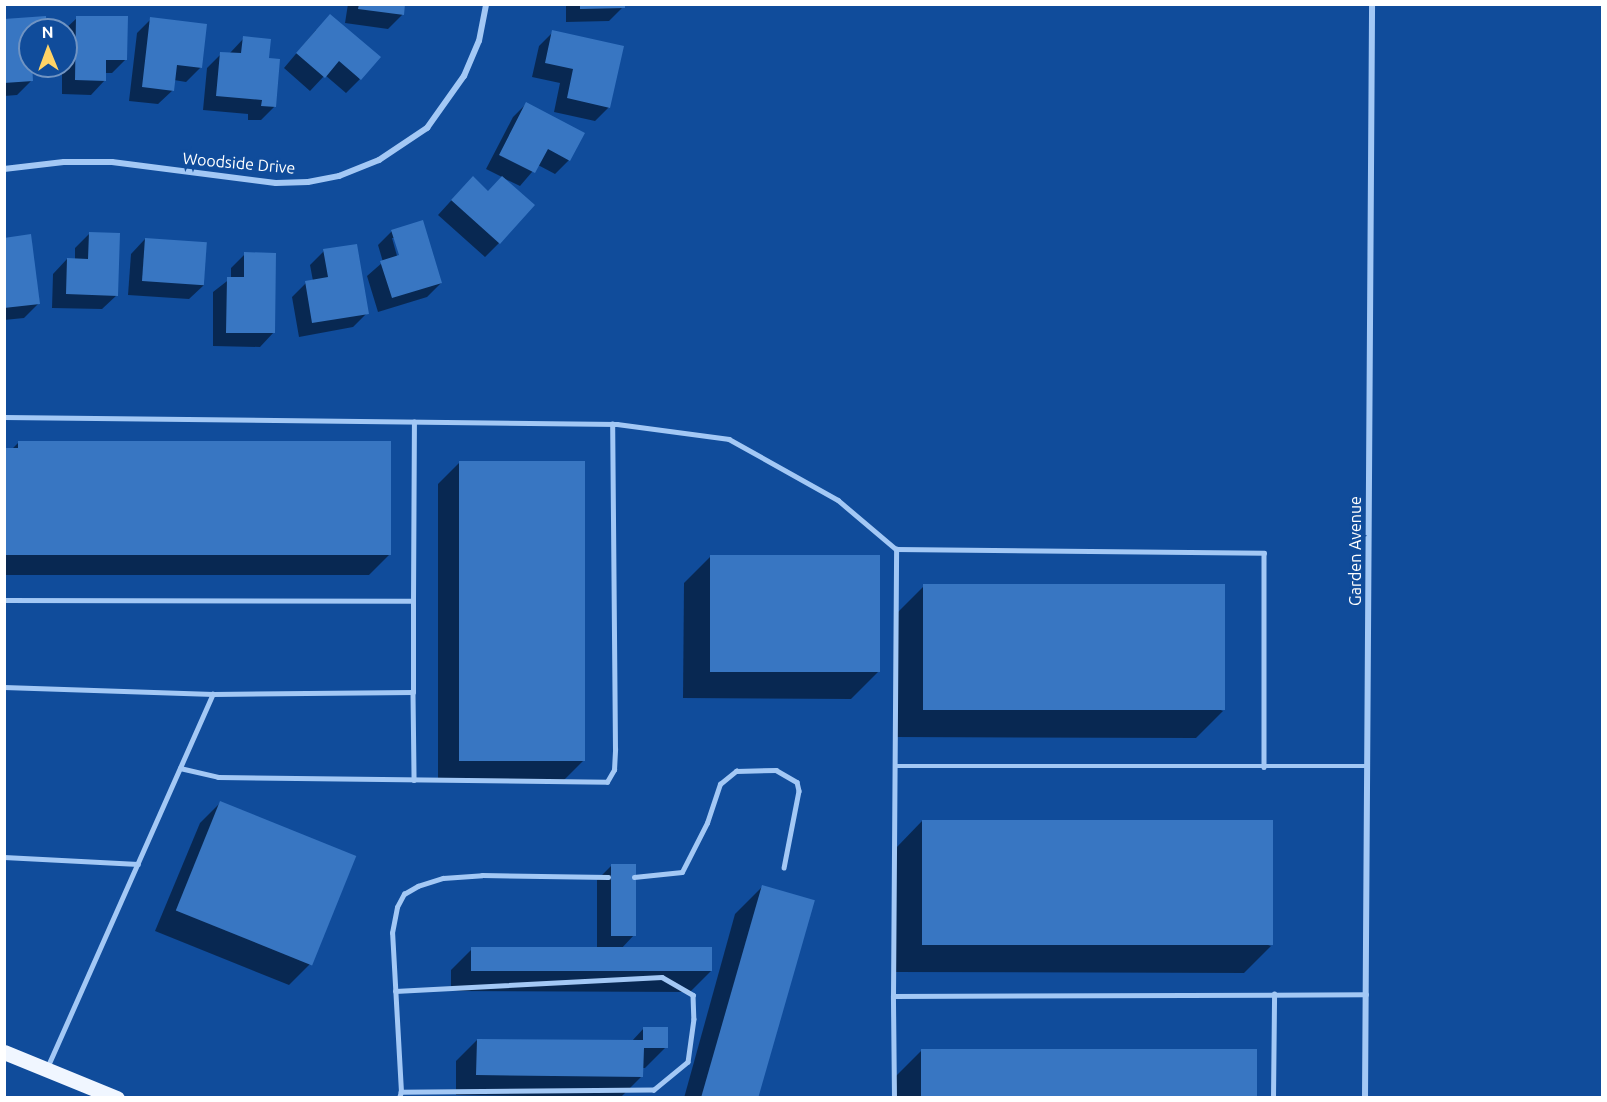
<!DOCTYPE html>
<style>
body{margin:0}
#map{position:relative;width:1607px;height:1102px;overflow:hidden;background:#104c9b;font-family:Ubuntu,sans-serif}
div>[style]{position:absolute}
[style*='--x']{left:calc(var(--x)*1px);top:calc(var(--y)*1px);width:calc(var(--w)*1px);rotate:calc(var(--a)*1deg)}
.shadow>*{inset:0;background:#0007}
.building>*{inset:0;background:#3876c2;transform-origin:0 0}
.lane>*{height:4.5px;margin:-2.25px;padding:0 2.25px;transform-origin:2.25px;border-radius:2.25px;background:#a3c8f5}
.street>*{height:6px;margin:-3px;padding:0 3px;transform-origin:3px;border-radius:3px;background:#a3c8f5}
.primary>*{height:15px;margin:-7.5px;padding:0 7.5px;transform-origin:7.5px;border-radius:7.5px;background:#f0f6ff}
span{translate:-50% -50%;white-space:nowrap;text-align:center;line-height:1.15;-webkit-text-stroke:6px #104c9b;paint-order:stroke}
.street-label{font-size:16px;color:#fff}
.frame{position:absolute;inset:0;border:6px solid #fff;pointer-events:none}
.north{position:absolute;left:18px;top:18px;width:60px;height:60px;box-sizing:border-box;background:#104c9b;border:2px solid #7094c3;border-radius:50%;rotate:359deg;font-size:16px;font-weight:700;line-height:24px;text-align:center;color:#fff}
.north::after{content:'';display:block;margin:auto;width:21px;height:27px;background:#ffd366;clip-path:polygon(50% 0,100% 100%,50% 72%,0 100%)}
</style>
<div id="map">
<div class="shadow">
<i style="clip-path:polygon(348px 4px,404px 4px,402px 15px,388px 29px,345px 23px)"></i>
<i style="clip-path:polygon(566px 4px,623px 4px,623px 7px,609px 21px,566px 22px)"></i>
<i style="clip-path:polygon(77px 18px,126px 59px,112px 73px,105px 73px,105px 80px,91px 95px,62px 94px,62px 66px,66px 66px,64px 30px)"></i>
<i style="clip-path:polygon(151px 19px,201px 67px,186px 82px,174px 80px,173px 90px,158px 104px,129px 101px,137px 33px)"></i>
<i style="clip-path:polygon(4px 20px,45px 30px,30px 30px,30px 66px,34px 66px,30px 67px,31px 81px,17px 95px,4px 96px)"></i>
<i style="clip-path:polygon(316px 30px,360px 79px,346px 93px,325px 75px,310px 91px,284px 68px)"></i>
<i style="clip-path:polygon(553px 32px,609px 107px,595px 121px,554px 112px,560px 83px,532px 77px,539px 46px)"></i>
<i style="clip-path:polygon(244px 38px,267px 59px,275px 106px,261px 120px,248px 120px,248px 114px,203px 110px,207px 68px,221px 54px,229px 54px)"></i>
<i style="clip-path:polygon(527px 103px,569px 160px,555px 174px,538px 165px,520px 186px,503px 178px,499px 243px,485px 257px,438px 215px,459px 192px,488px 192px,502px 177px,486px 169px,513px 117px)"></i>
<i style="clip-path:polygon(evenodd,392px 231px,441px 283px,427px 297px,378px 312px,367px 276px,383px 262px,378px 245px,392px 231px,392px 238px,395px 238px,402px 262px,399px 263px,392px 238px)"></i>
<i style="clip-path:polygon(90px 233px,117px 295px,102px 309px,52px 308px,53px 274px,67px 259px,75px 260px,75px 248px)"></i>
<i style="clip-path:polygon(145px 239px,204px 285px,189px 299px,128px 295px,131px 254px)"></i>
<i style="clip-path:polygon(4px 240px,39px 303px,24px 318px,4px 320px)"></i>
<i style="clip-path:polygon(324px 251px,367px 313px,353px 327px,299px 337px,292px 297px,306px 283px,313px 281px,310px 265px)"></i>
<i style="clip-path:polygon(245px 254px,274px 332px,260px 347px,213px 346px,213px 292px,231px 278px,231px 268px)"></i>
<i style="clip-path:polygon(18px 443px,390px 554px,369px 575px,4px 575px,4px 450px,11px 450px)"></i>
<i style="clip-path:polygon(459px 463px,584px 760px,563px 781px,438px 781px,438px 484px)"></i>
<i style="clip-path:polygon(711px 556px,878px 672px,851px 699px,683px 698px,684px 583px)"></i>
<i style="clip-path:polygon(924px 586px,1223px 711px,1196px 738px,896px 737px,897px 613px)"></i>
<i style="clip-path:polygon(221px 802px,310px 964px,289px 985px,155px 931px,200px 823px)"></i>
<i style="clip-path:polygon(922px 821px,1271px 946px,1244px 973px,895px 972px,895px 849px)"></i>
<i style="clip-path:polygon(612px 865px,634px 935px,620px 950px,711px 971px,690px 992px,451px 991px,451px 970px,472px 949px,597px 950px,597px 880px)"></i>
<i style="clip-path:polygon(762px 887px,758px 1098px,684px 1098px,735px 914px)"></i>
<i style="clip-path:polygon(644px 1028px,666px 1047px,645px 1068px,642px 1068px,642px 1076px,621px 1097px,456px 1095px,456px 1061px,477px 1040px,631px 1042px)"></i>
<i style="clip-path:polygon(921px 1051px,1256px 1098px,894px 1098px,894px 1078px)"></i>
</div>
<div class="building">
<i style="clip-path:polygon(359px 4px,405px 4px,404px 15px,358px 9px)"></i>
<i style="clip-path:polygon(580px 4px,625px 4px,625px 8px,580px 9px)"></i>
<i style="clip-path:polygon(330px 14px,381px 57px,361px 80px,339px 61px,325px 78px,296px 53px)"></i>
<i style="clip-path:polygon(46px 16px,47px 30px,30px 30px,33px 81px,4px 83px,4px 19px)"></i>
<i style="clip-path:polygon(76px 16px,128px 16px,127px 60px,106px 60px,106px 81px,75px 80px)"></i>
<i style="clip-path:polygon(150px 17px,207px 24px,202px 68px,177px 65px,174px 91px,142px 87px)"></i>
<i style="clip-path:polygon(552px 30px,624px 46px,610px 108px,567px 98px,573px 69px,545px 63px)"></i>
<i style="clip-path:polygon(243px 36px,271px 39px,269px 58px,280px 59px,276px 107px,261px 106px,262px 100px,216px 96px,220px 52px,241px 53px)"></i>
<i style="clip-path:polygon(526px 102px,585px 133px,570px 161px,548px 149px,535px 173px,499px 155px)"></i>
<i style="clip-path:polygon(473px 176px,488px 191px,502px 176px,535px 205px,500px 244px,451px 200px)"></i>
<i style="clip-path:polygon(423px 220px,442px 283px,392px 298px,380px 261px,399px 255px,391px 230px)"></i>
<i style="clip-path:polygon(89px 232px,120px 233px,118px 296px,66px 294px,67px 258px,88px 259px)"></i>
<i style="clip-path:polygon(31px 234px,40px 304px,4px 308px,4px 238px)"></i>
<i style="left:145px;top:238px;width:62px;height:43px;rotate:4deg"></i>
<i style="clip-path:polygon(357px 244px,369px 314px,312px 323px,305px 281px,328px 277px,323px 249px)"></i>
<i style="clip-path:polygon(244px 252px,276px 253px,275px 333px,226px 333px,227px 277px,244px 277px)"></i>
<i style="clip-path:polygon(18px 441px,391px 441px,391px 555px,4px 555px,4px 448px,18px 448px)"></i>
<i style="left:459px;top:461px;width:126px;height:300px"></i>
<i style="left:710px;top:555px;width:170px;height:117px"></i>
<i style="left:923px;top:584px;width:302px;height:126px"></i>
<i style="left:220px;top:801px;width:147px;height:118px;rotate:22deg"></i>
<i style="left:922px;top:820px;width:351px;height:125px"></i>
<i style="left:611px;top:864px;width:25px;height:72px"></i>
<i style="left:762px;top:885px;width:55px;height:221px;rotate:16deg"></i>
<i style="left:471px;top:947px;width:241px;height:24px"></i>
<i style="clip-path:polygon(643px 1027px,668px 1027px,668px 1048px,644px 1048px,643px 1077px,476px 1075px,477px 1039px,643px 1040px)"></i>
<i style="left:921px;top:1049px;width:336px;height:49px"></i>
</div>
<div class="lane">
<i style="--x:4;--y:417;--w:613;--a:0.65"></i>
<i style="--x:617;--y:424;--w:113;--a:7.6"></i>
<i style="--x:729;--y:439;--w:125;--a:29.2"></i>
<i style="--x:838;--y:500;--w:76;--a:40.2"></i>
<i style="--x:4;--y:600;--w:409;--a:0.1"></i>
<i style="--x:413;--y:601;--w:179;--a:-89.7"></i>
<i style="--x:4;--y:687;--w:209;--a:1.9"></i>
<i style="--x:413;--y:692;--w:88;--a:89.3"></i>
<i style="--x:895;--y:766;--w:473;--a:0"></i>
<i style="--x:180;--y:768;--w:39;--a:13"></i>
<i style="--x:218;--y:777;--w:389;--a:0.7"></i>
<i style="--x:607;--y:782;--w:14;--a:-60"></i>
<i style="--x:614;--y:770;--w:21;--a:-87"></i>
<i style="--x:615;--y:749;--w:325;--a:-90.5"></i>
<i style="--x:4;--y:857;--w:134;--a:3"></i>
<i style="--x:634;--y:877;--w:48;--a:-5.9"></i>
<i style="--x:682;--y:872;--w:55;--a:-63"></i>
<i style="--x:707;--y:823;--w:41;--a:-71.6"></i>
<i style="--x:720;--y:784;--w:21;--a:-39"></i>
<i style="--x:736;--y:771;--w:40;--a:-1.4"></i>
<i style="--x:776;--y:770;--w:24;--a:30"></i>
<i style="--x:797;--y:782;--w:9;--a:77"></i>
<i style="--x:799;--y:791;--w:78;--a:101"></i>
<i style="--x:395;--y:991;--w:267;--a:-3"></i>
<i style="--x:662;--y:977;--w:36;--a:30"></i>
<i style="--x:693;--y:995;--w:24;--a:88"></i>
<i style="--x:694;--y:1019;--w:43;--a:97.9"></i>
<i style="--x:688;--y:1062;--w:44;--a:140.5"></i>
<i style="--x:654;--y:1090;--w:253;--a:179.5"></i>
<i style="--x:893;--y:996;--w:447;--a:-89.6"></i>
<i style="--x:896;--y:549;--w:368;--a:0.6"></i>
<i style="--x:1264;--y:553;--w:214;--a:90"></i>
<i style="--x:47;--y:1068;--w:409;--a:-66.1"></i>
<i style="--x:213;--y:694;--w:200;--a:-0.6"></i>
<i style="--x:413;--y:692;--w:91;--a:-90"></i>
<i style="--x:399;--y:1098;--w:6;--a:-72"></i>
<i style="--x:401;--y:1092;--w:159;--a:-93.2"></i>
<i style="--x:392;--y:933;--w:26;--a:-79"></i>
<i style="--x:397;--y:907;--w:15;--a:-62"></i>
<i style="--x:404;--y:894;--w:16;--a:-30"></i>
<i style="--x:418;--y:886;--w:26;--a:-18"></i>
<i style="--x:443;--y:878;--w:39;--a:-4"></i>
<i style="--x:482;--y:875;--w:126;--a:0.9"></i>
<i style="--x:894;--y:1098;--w:102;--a:-90.6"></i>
<i style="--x:893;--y:996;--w:473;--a:-0.2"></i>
<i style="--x:1273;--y:1098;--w:104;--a:-89.4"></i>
</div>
<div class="street">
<i style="--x:4;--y:169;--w:60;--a:-6.7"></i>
<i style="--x:64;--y:162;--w:48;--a:0"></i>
<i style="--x:112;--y:162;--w:165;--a:7.3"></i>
<i style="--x:276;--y:183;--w:32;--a:-2"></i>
<i style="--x:308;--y:182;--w:32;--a:-11"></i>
<i style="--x:339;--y:176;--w:43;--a:-21.8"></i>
<i style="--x:379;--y:160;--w:58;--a:-33.7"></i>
<i style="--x:427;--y:128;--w:64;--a:-54.6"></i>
<i style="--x:464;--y:76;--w:38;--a:-67"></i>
<i style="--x:479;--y:41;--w:38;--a:-79"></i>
<i style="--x:1365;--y:1098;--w:1094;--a:-89.63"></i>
</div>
<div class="primary">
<i style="--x:4;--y:1052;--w:122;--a:22.2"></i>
</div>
<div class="street-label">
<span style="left:239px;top:163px;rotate:5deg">Woodside Drive</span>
<span style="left:1355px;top:551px;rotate:-90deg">Garden Avenue</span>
</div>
<div class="frame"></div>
<div class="north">N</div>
</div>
